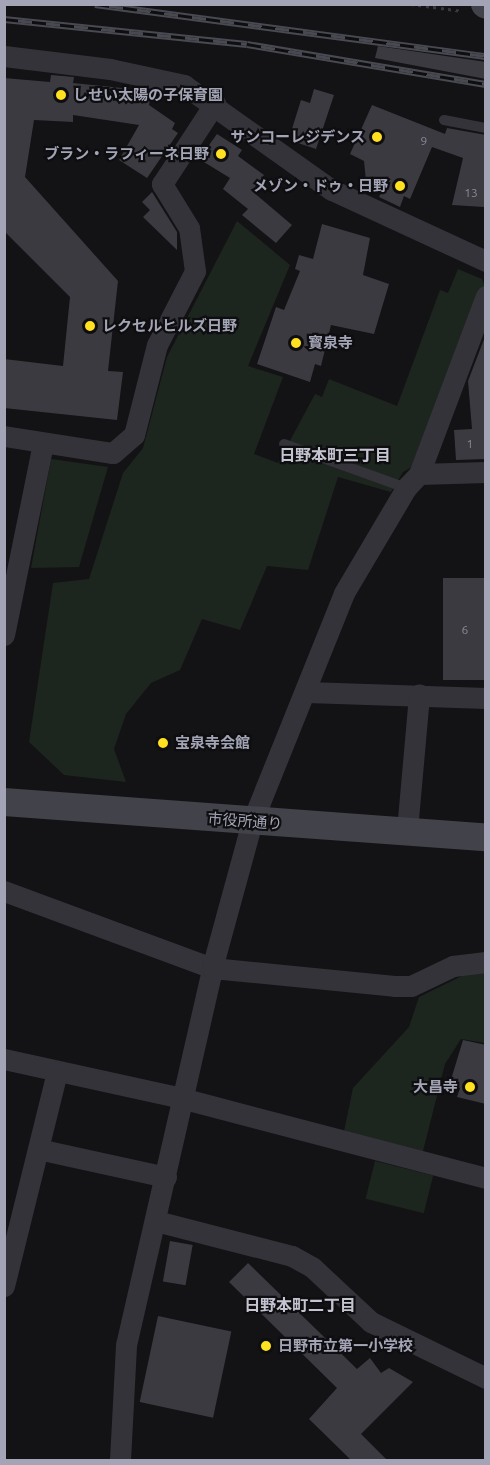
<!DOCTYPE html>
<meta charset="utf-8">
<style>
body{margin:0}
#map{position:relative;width:490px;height:1465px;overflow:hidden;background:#131315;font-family:Ubuntu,"Noto Sans JP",sans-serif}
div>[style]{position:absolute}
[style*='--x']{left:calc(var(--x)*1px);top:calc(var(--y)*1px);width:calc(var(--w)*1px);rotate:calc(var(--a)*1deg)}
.green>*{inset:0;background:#1d251f;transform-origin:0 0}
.building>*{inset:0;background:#3a3a40;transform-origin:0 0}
.path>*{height:3px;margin-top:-1.5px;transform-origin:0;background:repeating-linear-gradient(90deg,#393a41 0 3px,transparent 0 7.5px)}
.lane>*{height:10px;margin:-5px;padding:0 5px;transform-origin:5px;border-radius:5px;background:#34333a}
.street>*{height:21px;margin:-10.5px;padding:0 10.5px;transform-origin:10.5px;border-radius:10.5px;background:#34333a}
.secondary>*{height:28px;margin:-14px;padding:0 14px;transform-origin:14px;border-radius:14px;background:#41424a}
.rail>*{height:7px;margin-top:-3.5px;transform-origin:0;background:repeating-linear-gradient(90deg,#0e0e10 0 14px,#484951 0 28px);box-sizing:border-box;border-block:2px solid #484951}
.dots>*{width:16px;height:16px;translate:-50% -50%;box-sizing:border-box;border:3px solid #0e0e10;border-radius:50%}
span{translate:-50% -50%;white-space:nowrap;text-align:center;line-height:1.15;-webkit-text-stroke:4.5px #0e0e10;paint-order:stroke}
.number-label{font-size:12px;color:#898a98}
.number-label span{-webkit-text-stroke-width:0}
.poi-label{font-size:15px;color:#a3a5b6;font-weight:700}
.left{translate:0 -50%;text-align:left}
.right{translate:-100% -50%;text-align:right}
.street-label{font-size:15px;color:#a3a5b6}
.neighbourhood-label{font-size:16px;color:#c5c5d2;font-weight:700}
.frame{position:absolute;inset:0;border:6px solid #a3a5b6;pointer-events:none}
</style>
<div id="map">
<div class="green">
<i style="clip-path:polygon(237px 221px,290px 265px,248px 366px,283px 377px,254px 454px,278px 463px,315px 394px,322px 397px,329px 379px,397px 406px,440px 290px,448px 293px,458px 269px,482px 279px,485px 287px,419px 463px,403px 472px,391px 492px,338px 477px,308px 570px,267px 566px,240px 630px,202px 619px,180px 670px,151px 683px,126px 714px,114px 749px,126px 782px,64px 775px,29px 742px,53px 583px,89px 579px,123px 473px,143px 448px,167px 357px)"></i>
<i style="clip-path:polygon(51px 459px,108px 467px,79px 567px,31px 568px)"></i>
<i style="clip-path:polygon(470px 972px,485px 973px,485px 1043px,461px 1039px,445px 1064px,422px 1155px,343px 1136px,353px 1088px,409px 1027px,419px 997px)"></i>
<i style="left:375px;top:1161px;width:60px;height:39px;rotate:14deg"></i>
</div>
<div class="building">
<i style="clip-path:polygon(378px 46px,486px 62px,486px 79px,375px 58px)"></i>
<i style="clip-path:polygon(51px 75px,74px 77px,73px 83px,151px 91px,149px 105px,175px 123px,172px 129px,178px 133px,147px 178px,119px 160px,139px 125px,73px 115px,73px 122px,34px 120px,25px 177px,118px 281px,108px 371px,123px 372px,117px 420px,4px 408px,4px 359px,63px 366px,70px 297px,4px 231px,4px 78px,50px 82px)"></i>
<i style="clip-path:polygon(314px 89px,334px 95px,316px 149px,295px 142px,297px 135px,291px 132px,301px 100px,310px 103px)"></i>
<i style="clip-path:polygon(372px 105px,445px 134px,447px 128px,486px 135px,484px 207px,452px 205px,463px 158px,432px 147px,410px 199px,404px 196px,400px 207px,379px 197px,383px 189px,366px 181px,364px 161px,350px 154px)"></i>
<i style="clip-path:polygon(217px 134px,242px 150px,238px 156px,264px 175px,252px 191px,292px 225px,276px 243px,242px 215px,248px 209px,223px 189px,230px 178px,199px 159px)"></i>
<i style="clip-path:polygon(152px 192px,177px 232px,177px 250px,143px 217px,150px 210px,142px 202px)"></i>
<i style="clip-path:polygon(322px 224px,370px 238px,363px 275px,389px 284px,374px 334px,331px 325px,321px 366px,315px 364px,310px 382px,257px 364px,276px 307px,284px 310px,300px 271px,295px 269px,299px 255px,313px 259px)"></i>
<i style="clip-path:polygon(486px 334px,486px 459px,456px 460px,454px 430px,472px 429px,468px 381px)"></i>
<i style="left:486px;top:578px;width:102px;height:43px;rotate:90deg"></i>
<i style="clip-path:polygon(463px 1040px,486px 1045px,486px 1104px,457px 1097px,460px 1088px,449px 1086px)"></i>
<i style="left:170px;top:1241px;width:23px;height:41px;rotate:10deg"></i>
<i style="clip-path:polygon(248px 1263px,357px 1369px,370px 1358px,381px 1373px,389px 1368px,413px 1382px,361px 1434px,388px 1461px,352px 1461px,309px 1419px,337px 1388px,229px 1282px)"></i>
<i style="left:158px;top:1316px;width:75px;height:88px;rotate:12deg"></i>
</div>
<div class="path">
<i style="--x:411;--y:4;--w:52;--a:7.7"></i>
</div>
<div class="lane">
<i style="--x:444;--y:120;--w:43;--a:10.8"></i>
<i style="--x:284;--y:444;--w:130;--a:19.8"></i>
</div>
<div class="street">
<i style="--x:4;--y:56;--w:107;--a:7"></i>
<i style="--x:110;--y:69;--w:76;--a:12.2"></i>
<i style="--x:184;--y:85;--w:181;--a:35.4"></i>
<i style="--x:332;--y:190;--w:170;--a:24.8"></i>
<i style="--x:4;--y:436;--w:110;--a:8.9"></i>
<i style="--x:113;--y:453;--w:28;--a:-41"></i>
<i style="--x:134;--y:435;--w:93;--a:-75.7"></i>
<i style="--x:157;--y:345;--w:83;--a:-62.8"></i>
<i style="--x:195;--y:271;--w:43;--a:-97.9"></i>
<i style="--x:189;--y:228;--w:52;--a:-121.5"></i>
<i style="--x:162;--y:184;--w:97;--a:-56.8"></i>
<i style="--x:419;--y:474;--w:190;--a:-69.4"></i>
<i style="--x:4;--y:635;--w:196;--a:-78.5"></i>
<i style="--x:307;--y:692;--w:179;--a:1.9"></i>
<i style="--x:407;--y:830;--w:136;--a:-84.9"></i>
<i style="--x:4;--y:891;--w:222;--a:20.3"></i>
<i style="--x:212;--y:968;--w:183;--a:5.6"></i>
<i style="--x:394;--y:986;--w:17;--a:0"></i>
<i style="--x:411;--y:986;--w:47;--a:-25.5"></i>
<i style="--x:453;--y:966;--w:33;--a:-7"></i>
<i style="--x:4;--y:1059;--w:181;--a:12.4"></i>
<i style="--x:181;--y:1098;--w:315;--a:14.7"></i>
<i style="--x:38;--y:1149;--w:131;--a:12.3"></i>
<i style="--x:156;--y:1221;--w:140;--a:14.4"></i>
<i style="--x:292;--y:1256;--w:23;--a:29"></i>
<i style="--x:312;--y:1267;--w:81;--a:43"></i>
<i style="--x:371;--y:1322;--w:128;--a:26"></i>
<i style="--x:4;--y:1286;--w:220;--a:-76.1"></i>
<i style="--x:120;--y:1460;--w:115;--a:-87"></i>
<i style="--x:126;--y:1345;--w:387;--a:-77.1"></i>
<i style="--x:212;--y:968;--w:151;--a:-74.7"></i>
<i style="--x:252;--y:822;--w:247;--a:-68.1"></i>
<i style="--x:344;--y:593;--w:122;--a:-59.4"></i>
<i style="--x:406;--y:488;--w:19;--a:-47"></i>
<i style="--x:419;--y:474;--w:67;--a:-1.7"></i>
</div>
<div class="secondary">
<i style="--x:485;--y:4;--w:1;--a:45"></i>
<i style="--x:4;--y:802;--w:483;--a:4.2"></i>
</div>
<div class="rail">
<i style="--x:95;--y:4;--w:394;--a:7.6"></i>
<i style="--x:4;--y:19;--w:244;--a:5.9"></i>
<i style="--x:247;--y:44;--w:242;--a:9.5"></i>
</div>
<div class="dots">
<i style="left:61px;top:95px;background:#ffe121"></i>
<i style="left:377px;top:137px;background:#ffe121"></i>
<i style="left:221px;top:154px;background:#ffe121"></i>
<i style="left:400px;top:186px;background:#ffe121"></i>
<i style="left:90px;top:326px;background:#ffe121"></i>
<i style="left:296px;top:343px;background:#ffe121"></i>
<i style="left:163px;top:743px;background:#ffe121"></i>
<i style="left:470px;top:1087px;background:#ffe121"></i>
<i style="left:266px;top:1346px;background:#ffe121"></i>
</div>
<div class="number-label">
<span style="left:424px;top:141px">9</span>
<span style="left:471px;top:193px">13</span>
<span style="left:470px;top:444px">1</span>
<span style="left:465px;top:630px">6</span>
</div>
<div class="poi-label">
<span class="left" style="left:73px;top:95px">しせい太陽の子保育園</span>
<span class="right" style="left:365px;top:137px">サンコーレジデンス</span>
<span class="right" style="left:209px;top:154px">ブラン・ラフィーネ日野</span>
<span class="right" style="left:388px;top:186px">メゾン・ドゥ・日野</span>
<span class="left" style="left:102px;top:326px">レクセルヒルズ日野</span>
<span class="left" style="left:308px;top:343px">寳泉寺</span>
<span class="left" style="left:175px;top:743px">宝泉寺会館</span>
<span class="right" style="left:458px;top:1087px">大昌寺</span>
<span class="left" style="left:278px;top:1346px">日野市立第一小学校</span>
</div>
<div class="street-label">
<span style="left:245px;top:821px;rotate:4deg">市役所通り</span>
</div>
<div class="neighbourhood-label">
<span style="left:335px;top:455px">日野本町三丁目</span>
<span style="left:300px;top:1305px">日野本町二丁目</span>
</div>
<div class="frame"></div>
</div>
